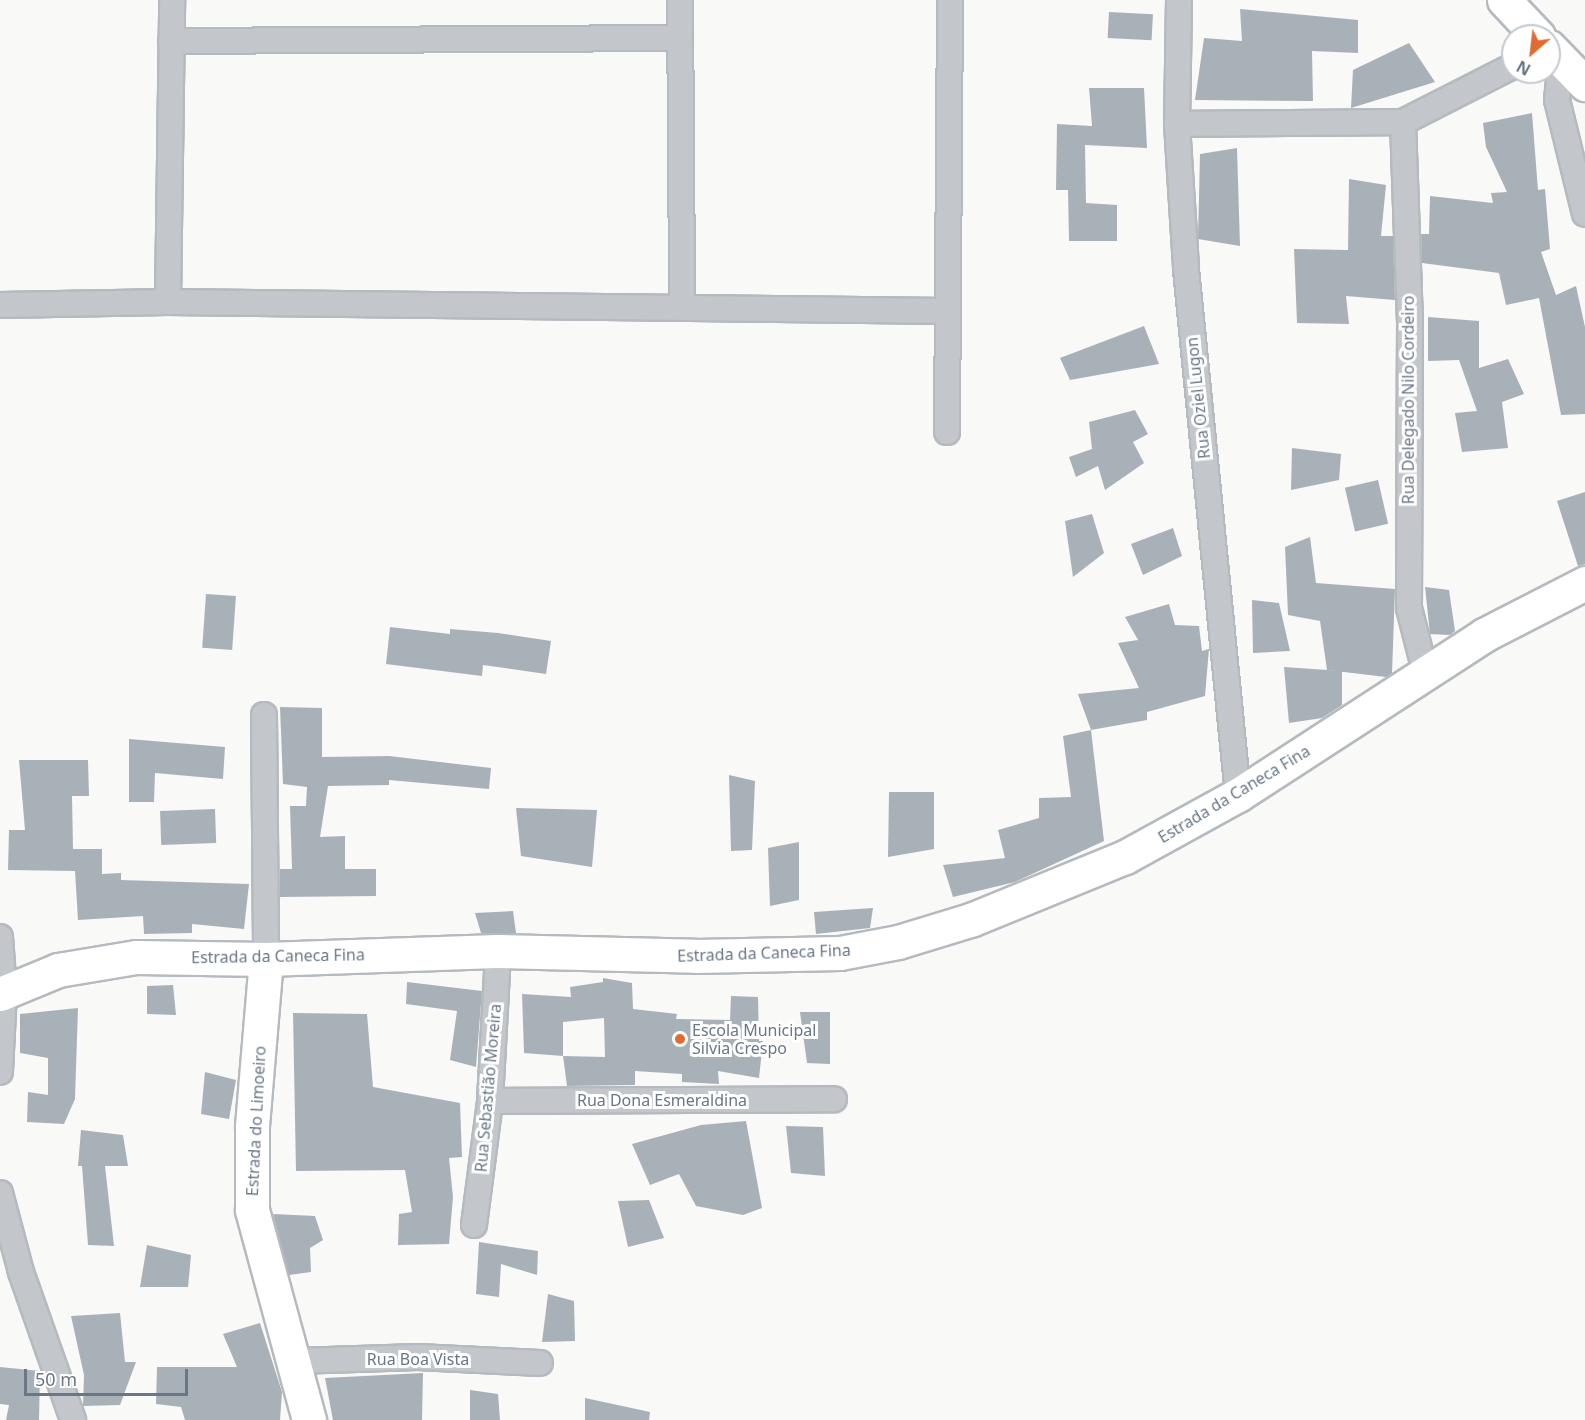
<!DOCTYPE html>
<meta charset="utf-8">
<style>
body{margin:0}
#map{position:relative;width:1585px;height:1420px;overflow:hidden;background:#f9f9f7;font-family:"Noto Sans",sans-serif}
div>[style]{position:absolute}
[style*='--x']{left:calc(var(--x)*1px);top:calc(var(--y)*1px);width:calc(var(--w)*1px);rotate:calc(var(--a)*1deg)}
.building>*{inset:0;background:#a9b1b8;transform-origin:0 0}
.roads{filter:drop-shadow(2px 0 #b5babf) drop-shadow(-2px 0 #b5babf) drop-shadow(0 2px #b5babf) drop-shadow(0 -2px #b5babf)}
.street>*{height:24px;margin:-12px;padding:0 12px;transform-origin:12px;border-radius:12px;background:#c3c6ca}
.secondary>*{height:33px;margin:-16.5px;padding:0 16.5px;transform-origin:16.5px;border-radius:16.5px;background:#fff}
.dots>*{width:16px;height:16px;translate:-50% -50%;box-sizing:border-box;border:3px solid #fff;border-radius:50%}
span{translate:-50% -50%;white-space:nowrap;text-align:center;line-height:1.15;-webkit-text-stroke:6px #fff;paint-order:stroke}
.street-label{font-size:16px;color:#697787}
.poi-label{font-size:16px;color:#697787}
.left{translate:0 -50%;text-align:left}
.north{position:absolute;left:1501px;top:24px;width:60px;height:60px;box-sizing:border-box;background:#fff;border:2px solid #c3c9cf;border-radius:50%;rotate:208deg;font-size:16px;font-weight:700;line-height:24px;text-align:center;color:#697787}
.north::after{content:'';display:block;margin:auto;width:21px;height:27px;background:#df6b32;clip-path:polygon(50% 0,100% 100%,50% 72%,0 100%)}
.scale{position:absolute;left:24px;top:1369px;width:164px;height:27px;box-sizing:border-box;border:3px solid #697787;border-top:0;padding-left:8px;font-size:18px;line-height:21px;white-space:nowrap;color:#697787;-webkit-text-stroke:4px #fff;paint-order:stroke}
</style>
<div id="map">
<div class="building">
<i style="clip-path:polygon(1240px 9px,1358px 20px,1358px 53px,1312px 51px,1313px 101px,1195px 100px,1204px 38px,1242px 41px)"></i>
<i style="left:1109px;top:12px;width:44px;height:26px;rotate:3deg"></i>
<i style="clip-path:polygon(1409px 43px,1435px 82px,1351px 108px,1353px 70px)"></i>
<i style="clip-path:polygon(1089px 88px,1144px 88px,1147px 148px,1085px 145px,1086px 203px,1117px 205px,1117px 241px,1069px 241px,1068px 190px,1056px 190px,1057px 124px,1092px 126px)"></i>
<i style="clip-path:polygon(1532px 113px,1538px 190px,1545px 189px,1550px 249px,1541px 252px,1556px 295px,1576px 286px,1585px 327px,1585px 414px,1561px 415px,1539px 298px,1506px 305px,1499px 273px,1422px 263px,1421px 234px,1429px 234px,1430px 196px,1493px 203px,1491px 193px,1507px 192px,1486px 147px,1483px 123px)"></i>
<i style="clip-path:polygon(1237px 148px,1240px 246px,1198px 239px,1200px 154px)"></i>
<i style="clip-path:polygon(1349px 179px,1386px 185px,1381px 236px,1393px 236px,1395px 300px,1346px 296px,1349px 324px,1297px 323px,1294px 249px,1348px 250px)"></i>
<i style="clip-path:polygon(1428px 317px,1479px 321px,1479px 368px,1508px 359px,1524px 394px,1502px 402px,1508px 448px,1462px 452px,1455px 413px,1477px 411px,1459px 360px,1428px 361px)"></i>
<i style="clip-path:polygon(1144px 326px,1159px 364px,1070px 380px,1060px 358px)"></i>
<i style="clip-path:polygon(1135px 410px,1148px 434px,1133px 442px,1144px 463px,1105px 490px,1098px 466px,1076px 477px,1069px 457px,1092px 449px,1089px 422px)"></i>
<i style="clip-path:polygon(1292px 448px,1341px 454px,1339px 480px,1291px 490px)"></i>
<i style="left:1378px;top:480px;width:45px;height:34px;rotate:77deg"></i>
<i style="clip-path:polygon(1585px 492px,1585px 564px,1578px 566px,1557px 501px)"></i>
<i style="clip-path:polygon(1092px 514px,1104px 553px,1073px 577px,1065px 521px)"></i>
<i style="clip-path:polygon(1173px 528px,1182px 556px,1143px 575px,1131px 544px)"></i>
<i style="clip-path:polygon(1310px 537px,1316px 583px,1395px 589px,1392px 673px,1386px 677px,1327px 670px,1320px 621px,1288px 615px,1285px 547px)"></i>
<i style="clip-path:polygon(1425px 587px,1449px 590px,1455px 631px,1450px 635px,1430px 634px)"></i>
<i style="left:206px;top:594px;width:30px;height:54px;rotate:4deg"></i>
<i style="clip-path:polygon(1252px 600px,1279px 603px,1290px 651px,1253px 653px)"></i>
<i style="clip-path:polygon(1169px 604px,1175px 625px,1199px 626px,1202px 651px,1209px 649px,1205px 696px,1147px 712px,1147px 720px,1091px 730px,1078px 694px,1139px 688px,1118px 643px,1138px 640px,1125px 617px)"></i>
<i style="clip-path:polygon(390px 627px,450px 634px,450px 629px,498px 633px,551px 641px,546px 674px,483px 665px,482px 676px,386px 664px)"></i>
<i style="clip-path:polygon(1284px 667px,1342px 671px,1342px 705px,1322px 718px,1289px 723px)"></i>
<i style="clip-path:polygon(280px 707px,322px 708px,322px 757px,389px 756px,491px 768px,489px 789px,389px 780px,389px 785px,328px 786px,320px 837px,345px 836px,345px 869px,376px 869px,376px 896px,280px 897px,280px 869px,292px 869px,290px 806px,306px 806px,307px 787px,283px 784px)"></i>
<i style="clip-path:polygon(1091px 730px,1104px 841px,1015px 882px,953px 897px,943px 865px,1005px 858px,998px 830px,1039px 818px,1039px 798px,1071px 797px,1063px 736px)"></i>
<i style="clip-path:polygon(129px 739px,225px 747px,223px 779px,155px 773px,154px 802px,129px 802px)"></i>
<i style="clip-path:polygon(19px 760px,88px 760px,89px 796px,72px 796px,73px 849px,102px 849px,102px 874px,121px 873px,121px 880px,249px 884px,244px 929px,192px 924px,192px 933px,144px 934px,143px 916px,78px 920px,75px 871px,8px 870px,9px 830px,25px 830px)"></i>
<i style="clip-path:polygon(729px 775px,755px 781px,752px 850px,731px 851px)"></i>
<i style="clip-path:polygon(889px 792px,934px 792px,934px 849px,888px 857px)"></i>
<i style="clip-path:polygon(516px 808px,597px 810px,592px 867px,521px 856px)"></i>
<i style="left:215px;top:809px;width:34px;height:55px;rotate:88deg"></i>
<i style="clip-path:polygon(799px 842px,799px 900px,770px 906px,768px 848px)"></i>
<i style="clip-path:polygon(873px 908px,870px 928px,816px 934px,814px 912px)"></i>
<i style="clip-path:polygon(513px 911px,516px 933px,481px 933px,475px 913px)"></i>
<i style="clip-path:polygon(evenodd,603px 978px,632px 983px,633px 1009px,677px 1014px,676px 1019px,730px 1020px,731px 996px,758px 997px,759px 1041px,763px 1041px,759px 1078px,718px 1071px,719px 1084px,682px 1082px,682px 1074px,635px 1071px,635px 1085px,567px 1086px,563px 1056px,524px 1053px,522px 994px,571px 997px,570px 987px,603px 982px,603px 978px,604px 1018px,605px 1057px,563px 1056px,563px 1022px,604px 1018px)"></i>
<i style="clip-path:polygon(407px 982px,482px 991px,476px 1067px,450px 1060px,457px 1011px,406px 1004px)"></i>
<i style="clip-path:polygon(173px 985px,176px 1015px,147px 1014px,147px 986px)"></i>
<i style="clip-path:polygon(78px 1008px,75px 1099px,64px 1124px,27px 1122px,28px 1092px,48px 1095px,48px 1058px,20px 1053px,20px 1014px)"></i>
<i style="clip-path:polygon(800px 1012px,830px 1012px,830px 1064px,807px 1063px)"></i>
<i style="clip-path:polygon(293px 1013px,367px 1014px,373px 1087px,460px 1103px,462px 1157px,449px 1158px,453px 1197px,449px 1244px,398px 1245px,399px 1214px,412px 1212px,405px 1170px,296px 1171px)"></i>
<i style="clip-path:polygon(205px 1072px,236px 1080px,229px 1119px,201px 1114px)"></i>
<i style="clip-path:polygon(746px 1121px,762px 1208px,743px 1215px,696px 1206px,679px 1174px,650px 1185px,632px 1144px,701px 1125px)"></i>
<i style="clip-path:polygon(786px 1126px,823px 1127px,825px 1176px,791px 1173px)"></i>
<i style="clip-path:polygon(81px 1130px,123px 1135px,128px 1166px,105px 1166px,114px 1246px,88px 1245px,82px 1166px,78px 1166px)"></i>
<i style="clip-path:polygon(649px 1200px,664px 1238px,628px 1247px,618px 1201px)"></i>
<i style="clip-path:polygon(273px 1214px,315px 1216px,323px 1240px,310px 1248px,311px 1272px,289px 1275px)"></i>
<i style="clip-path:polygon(479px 1242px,538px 1251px,537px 1275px,501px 1264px,499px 1297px,476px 1294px)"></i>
<i style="clip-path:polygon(147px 1245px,191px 1255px,188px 1287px,140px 1287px)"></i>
<i style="clip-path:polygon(548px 1294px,574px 1301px,575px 1341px,542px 1342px)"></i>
<i style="clip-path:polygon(120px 1313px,125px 1362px,136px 1362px,120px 1405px,83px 1406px,84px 1375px,71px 1316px)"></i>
<i style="clip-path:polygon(260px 1323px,282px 1392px,280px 1420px,185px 1420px,181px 1407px,156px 1404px,157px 1367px,237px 1367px,223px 1334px)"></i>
<i style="clip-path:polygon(0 1367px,40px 1371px,39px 1420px,6px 1420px,9px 1405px,0 1404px)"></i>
<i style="clip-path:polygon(423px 1373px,422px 1420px,333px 1420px,325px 1378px)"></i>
<i style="clip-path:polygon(470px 1390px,498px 1394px,500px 1420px,470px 1420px)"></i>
<i style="clip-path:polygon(585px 1398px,650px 1412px,649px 1420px,585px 1420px)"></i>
</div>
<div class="roads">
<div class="street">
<i style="--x:680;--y:0;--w:306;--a:89.6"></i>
<i style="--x:1179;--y:0;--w:124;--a:90.9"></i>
<i style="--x:1177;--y:124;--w:145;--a:86.4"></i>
<i style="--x:1186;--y:269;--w:529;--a:84.35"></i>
<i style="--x:171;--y:41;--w:509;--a:-0.34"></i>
<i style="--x:1561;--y:60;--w:40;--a:95.7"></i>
<i style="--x:1557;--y:100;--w:117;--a:76.2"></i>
<i style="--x:1403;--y:122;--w:200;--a:88"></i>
<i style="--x:1410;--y:322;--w:286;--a:90.2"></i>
<i style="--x:1409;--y:608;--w:69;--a:75.8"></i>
<i style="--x:1177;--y:124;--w:226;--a:-0.5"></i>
<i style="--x:1403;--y:122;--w:123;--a:-27"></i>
<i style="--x:168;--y:302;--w:302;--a:-89.2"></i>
<i style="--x:0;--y:305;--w:168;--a:-1"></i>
<i style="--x:168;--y:302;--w:780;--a:0.66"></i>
<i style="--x:947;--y:432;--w:432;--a:-89.6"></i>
<i style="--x:264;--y:715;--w:244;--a:89.5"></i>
<i style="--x:0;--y:937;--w:55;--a:85.8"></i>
<i style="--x:4;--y:992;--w:80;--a:92.9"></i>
<i style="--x:490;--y:1101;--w:344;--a:-0.3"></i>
<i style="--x:0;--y:1193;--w:82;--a:75.1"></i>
<i style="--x:21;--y:1272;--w:157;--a:70.6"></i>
<i style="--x:474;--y:1225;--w:125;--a:-82.6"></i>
<i style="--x:490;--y:1101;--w:150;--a:-86.9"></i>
<i style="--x:296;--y:1361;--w:122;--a:-1.9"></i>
<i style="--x:418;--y:1357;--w:122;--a:2.8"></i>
</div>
<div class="secondary">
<i style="--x:1504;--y:0;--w:50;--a:46.6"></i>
<i style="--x:1549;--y:47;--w:52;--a:45.8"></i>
<i style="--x:266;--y:959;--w:169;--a:94.8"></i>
<i style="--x:252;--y:1127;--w:83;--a:90"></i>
<i style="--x:252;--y:1210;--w:218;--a:74.8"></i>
<i style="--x:0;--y:994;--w:63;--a:-22.5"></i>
<i style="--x:58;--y:970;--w:79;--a:-9.5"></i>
<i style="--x:136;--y:957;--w:130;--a:0.9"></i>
<i style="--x:266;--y:959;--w:232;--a:-2"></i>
<i style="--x:498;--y:951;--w:198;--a:1.4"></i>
<i style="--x:696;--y:956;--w:144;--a:-1.2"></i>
<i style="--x:840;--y:953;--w:59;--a:-10.7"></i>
<i style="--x:898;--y:942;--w:78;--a:-17"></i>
<i style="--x:973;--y:919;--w:164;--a:-22.2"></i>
<i style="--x:1125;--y:857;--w:129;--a:-28.8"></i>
<i style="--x:1238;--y:795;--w:293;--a:-33"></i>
<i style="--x:1484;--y:635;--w:114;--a:-27.2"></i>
</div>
</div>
<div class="dots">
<i style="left:680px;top:1039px;background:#df6b32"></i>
</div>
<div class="street-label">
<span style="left:1198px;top:398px;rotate:-96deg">Rua Oziel Lugon</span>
<span style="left:1408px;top:400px;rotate:-90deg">Rua Delegado Nilo Cordeiro</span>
<span style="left:1234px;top:794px;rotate:-31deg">Estrada da Caneca Fina</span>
<span style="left:764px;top:953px;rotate:-2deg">Estrada da Caneca Fina</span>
<span style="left:278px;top:956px;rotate:-1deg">Estrada da Caneca Fina</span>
<span style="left:488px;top:1088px;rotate:-85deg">Rua Sebastião Moreira</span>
<span style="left:662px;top:1100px">Rua Dona Esmeraldina</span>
<span style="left:256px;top:1121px;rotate:-87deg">Estrada do Limoeiro</span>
<span style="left:418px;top:1359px">Rua Boa Vista</span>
</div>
<div class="poi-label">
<span class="left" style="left:692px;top:1039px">Escola Municipal<br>Silvia Crespo</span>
</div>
<div class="north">N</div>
<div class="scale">50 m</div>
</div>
